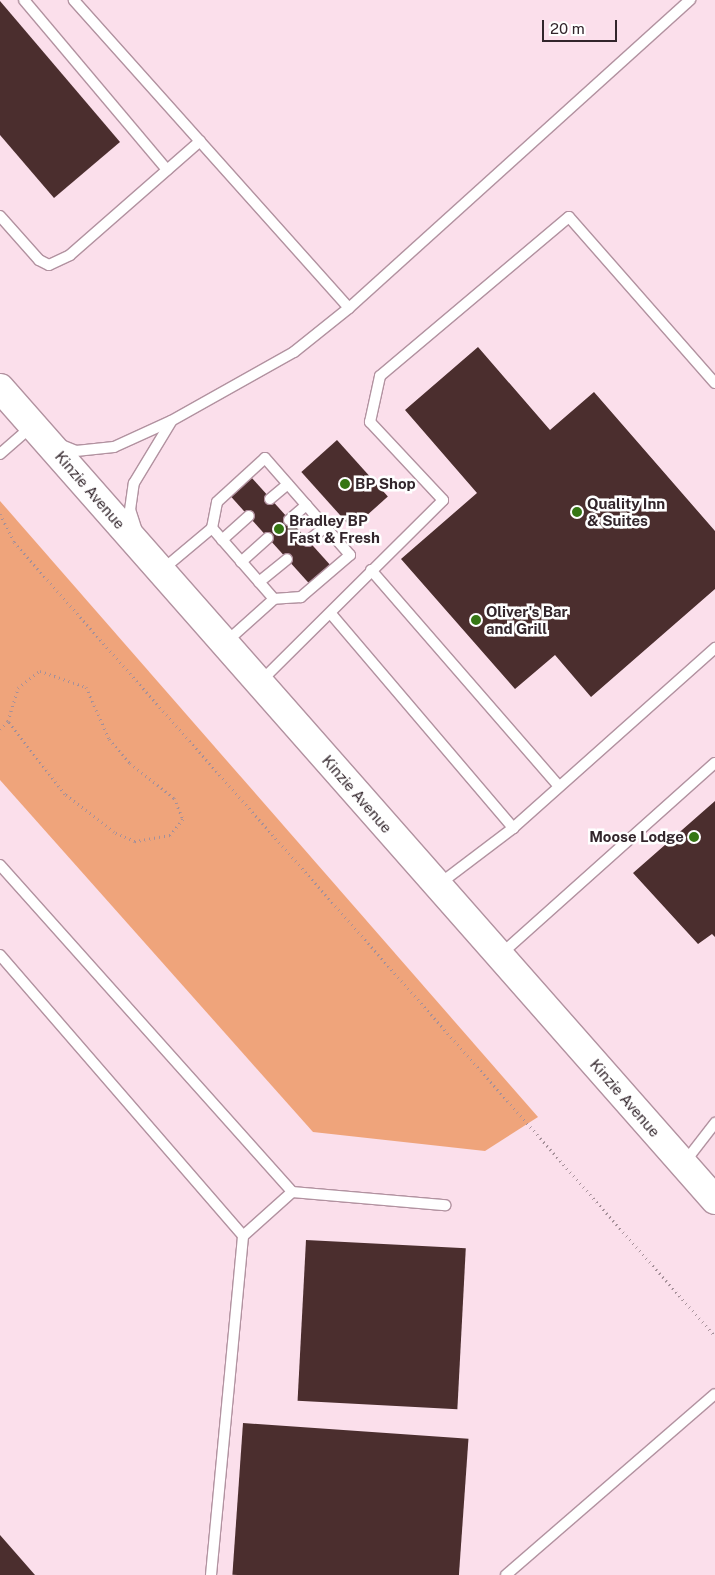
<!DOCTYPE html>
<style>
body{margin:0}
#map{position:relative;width:715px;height:1575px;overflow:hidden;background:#fbdfeb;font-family:"Public Sans",sans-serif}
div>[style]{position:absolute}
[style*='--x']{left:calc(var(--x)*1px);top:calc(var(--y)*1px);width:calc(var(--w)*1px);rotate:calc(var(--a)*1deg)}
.green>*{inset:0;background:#efa47b}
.building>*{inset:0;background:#4b2e2e;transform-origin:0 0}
.path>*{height:3px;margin-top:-1.5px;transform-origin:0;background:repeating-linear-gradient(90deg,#a59099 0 1px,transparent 0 5px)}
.roads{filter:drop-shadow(1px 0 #b292a0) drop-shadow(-1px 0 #b292a0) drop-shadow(0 1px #b292a0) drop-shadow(0 -1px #b292a0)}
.service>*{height:10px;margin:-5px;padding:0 5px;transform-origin:5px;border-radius:5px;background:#fff}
.primary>*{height:28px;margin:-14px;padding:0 14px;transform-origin:14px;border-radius:14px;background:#fff}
.dots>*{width:14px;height:14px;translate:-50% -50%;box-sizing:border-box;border:2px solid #fff;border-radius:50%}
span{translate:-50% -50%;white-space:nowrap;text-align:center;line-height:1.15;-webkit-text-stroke:5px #fff;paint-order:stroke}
.poi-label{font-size:15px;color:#32252b;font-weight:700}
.left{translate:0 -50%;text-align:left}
.right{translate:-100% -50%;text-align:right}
.street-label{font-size:15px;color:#32252b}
.scale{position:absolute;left:542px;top:20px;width:75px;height:22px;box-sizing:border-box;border:2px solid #32252b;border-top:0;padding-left:6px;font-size:15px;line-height:18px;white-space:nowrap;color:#32252b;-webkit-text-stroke:4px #fff;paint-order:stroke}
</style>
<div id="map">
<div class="green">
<i style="clip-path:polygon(0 501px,538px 1117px,485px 1151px,313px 1132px,0 780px)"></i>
</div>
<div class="building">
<i style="clip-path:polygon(0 1px,120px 142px,54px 198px,0 135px)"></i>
<i style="clip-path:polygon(478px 347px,550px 430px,594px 392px,715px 531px,715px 589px,591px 697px,555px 655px,515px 689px,401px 559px,477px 493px,405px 410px)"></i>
<i style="left:337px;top:440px;width:76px;height:48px;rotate:48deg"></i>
<i style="left:251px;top:477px;width:118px;height:28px;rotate:48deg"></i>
<i style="clip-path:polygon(715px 801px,715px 937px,712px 934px,698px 944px,633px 873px)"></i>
<i style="left:306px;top:1240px;width:160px;height:161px;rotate:3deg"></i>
<i style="left:243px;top:1423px;width:226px;height:152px;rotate:4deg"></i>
<i style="clip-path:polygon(0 1535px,35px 1575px,0 1575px)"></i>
</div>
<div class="path">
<i style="--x:0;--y:514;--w:31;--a:63"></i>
<i style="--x:14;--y:542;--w:1059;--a:48.56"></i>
<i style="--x:0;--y:729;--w:11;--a:-45"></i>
<i style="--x:8;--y:721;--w:34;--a:-73"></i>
<i style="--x:18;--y:688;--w:28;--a:-38"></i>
<i style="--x:40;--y:671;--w:49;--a:19.2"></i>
<i style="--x:86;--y:687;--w:57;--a:66.1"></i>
<i style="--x:109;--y:739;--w:32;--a:49"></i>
<i style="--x:130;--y:763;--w:56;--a:38.5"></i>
<i style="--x:174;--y:798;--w:23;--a:67"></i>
<i style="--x:183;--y:819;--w:21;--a:129"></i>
<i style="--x:170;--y:835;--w:36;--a:170"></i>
<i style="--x:135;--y:841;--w:23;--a:-157"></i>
<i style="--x:114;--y:832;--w:62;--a:-142.2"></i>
<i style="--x:65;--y:794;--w:93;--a:-128"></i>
</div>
<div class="roads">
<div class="service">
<i style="--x:24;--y:0;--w:222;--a:49.9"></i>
<i style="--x:0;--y:216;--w:59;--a:48.4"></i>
<i style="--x:39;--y:260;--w:11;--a:27"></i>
<i style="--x:49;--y:265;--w:23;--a:-25"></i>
<i style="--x:70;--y:255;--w:173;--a:-41.2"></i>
<i style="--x:349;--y:308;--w:460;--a:-42.1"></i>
<i style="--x:61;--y:445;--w:16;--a:22"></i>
<i style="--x:76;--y:451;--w:38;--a:-6"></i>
<i style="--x:114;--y:447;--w:63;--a:-24.5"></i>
<i style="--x:171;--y:421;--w:141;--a:-29.3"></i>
<i style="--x:294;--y:352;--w:70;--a:-38.7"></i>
<i style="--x:349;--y:308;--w:413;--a:-131.8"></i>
<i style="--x:0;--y:454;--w:41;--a:-41.1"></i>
<i style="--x:270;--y:499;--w:23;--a:-40"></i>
<i style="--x:289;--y:520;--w:23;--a:-41"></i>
<i style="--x:212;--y:528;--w:26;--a:-79"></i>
<i style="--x:217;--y:502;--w:65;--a:-42.5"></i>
<i style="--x:265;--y:458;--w:129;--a:48.8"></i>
<i style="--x:350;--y:555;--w:65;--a:139.4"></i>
<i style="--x:301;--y:597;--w:27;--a:176"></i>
<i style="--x:137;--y:531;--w:22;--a:-108"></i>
<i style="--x:130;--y:510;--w:27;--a:-82"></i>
<i style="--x:134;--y:483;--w:71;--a:-58.8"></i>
<i style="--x:222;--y:540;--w:36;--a:-42"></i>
<i style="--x:308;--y:541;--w:22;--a:-39"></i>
<i style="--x:241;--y:562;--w:36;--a:-42"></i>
<i style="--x:162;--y:570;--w:65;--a:-40"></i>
<i style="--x:212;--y:528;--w:94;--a:48.9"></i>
<i style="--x:274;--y:599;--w:66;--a:138.1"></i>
<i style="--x:371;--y:570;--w:286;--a:49"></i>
<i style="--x:259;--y:582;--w:36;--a:-39"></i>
<i style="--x:332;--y:615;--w:280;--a:49.6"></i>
<i style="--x:260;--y:682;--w:258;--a:-44.8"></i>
<i style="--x:443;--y:500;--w:107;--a:-133.1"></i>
<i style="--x:370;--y:422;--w:47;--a:-77.7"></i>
<i style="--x:380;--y:376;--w:247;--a:-40.1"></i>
<i style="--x:569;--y:217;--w:221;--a:48.7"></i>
<i style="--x:0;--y:865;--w:438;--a:48.2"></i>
<i style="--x:438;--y:885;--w:94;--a:-37.2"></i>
<i style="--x:513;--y:828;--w:271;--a:-41.7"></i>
<i style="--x:0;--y:955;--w:371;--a:49.1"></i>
<i style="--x:500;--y:955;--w:288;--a:-41.8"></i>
<i style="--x:684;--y:1163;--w:51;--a:-52.2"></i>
<i style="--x:211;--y:1575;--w:341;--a:-84.6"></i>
<i style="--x:243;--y:1236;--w:66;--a:-41.9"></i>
<i style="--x:292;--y:1192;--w:154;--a:4.9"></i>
<i style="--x:506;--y:1575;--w:276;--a:-40.9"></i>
</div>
<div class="primary">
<i style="--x:0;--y:388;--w:1082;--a:48.63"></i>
</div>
</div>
<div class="dots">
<i style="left:345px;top:484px;background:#357614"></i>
<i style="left:577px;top:512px;background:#357614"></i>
<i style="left:279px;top:529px;background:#357614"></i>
<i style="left:476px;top:620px;background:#357614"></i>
<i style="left:694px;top:837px;background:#357614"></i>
</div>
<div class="poi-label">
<span class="left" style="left:355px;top:484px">BP Shop</span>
<span class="left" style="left:587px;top:512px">Quality Inn<br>&amp; Suites</span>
<span class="left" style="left:289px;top:529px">Bradley BP<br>Fast &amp; Fresh</span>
<span class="left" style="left:486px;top:620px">Oliver's Bar<br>and Grill</span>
<span class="right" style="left:684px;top:837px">Moose Lodge</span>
</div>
<div class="street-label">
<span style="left:90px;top:490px;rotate:49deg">Kinzie Avenue</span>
<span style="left:357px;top:794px;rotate:49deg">Kinzie Avenue</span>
<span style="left:625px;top:1098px;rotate:49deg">Kinzie Avenue</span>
</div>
<div class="scale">20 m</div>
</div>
